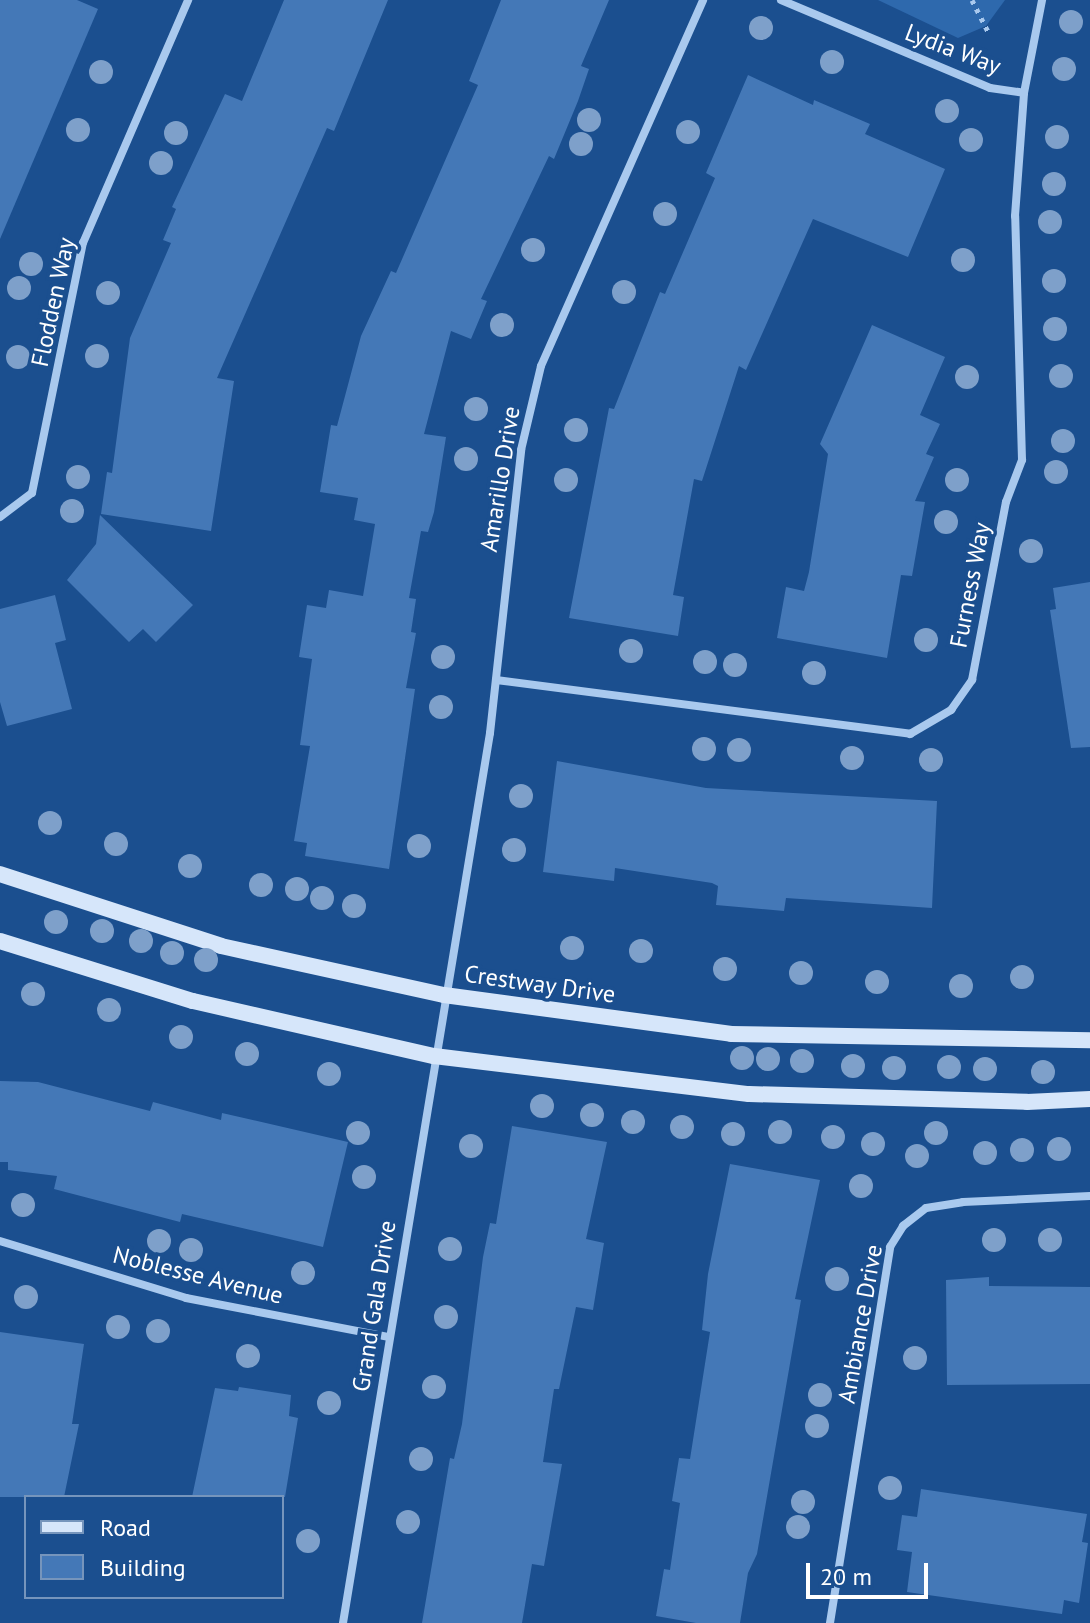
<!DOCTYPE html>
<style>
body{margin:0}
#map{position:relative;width:1090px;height:1623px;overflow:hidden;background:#1b4f8f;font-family:"PT Sans",sans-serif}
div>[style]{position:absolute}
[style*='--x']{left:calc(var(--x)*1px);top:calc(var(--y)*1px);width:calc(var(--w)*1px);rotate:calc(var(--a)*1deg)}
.green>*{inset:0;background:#2e69ad}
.building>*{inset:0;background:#4478b7}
.path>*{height:5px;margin-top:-2.5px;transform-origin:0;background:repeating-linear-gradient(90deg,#a9c9ee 0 4px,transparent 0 10px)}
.street>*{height:8px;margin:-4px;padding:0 4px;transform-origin:4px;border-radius:4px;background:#a9c9ee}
.secondary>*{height:16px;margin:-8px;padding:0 8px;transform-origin:8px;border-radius:8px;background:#d6e6fa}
.trees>*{width:24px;height:24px;margin:-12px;border-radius:50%;background:#7ea0ca}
span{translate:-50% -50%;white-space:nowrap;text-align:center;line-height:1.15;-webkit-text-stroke:7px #1b4f8f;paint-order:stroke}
.street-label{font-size:24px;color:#fff}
.legend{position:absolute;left:24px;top:1495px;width:260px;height:104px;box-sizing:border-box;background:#1b4f8f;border:2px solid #7695bc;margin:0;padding:10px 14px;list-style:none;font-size:24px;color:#fff}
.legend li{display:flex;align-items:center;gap:16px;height:40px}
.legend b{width:40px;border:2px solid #7695bc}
.scale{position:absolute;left:806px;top:1563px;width:122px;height:36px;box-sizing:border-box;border:4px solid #fff;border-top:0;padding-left:10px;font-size:24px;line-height:28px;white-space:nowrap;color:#fff;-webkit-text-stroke:6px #1b4f8f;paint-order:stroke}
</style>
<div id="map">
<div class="green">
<i style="clip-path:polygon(878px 0,1005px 0,986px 26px,958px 38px)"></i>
</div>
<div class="building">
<i style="clip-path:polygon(0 0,77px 0,98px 9px,0 239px)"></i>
<i style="clip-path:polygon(284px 0,388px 0,334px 131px,327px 128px,217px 378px,234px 381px,211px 531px,101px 514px,107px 472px,112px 473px,130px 338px,171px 243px,163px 240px,176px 209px,172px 207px,225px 94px,242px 101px)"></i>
<i style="clip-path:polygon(501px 0,609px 0,581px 66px,589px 69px,578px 101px,554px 159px,549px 156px,481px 299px,487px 301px,471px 339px,451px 331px,424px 434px,446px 437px,434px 512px,428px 532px,421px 531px,409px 598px,416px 599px,411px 632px,416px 633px,406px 688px,415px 689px,389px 869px,305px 856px,307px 843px,294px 841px,310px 746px,300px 745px,312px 659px,299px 657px,307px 605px,326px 608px,329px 590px,363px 596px,375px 524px,354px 520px,358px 498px,320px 492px,331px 425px,337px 426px,361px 336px,391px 271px,396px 273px,478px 85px,469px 81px)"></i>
<i style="clip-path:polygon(748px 75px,813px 105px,814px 100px,870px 124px,865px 134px,945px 169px,908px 257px,813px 219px,746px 370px,739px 366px,702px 481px,694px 479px,673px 595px,684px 597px,678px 636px,569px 618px,609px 408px,614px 409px,660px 292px,665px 294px,715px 178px,706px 173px)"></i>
<i style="clip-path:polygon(872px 325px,945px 357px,920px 415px,940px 424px,926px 454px,934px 457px,915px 501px,925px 502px,912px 576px,901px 575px,887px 658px,777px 638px,786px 587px,804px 591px,809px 572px,828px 454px,820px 444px)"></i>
<i style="clip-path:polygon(100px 515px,193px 605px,156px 642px,143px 629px,129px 642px,67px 580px,96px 544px)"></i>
<i style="clip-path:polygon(1090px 582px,1090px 747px,1071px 748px,1050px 610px,1056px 609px,1053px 588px)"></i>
<i style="clip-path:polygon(55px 595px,66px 640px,55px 643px,72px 709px,7px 726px,0 702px,0 609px)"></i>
<i style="clip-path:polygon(557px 761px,706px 788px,937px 801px,932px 908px,786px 898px,784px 911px,716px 905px,718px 886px,712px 883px,615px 868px,614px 881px,543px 872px)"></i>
<i style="clip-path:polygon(0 1081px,38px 1082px,150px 1111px,153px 1102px,221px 1120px,222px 1113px,348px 1142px,323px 1247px,182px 1214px,180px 1222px,54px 1189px,57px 1176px,8px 1170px,8px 1162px,0 1162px)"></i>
<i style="clip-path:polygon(512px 1126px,607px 1142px,586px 1239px,604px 1243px,593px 1310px,576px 1307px,559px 1389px,554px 1389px,543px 1462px,562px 1464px,544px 1566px,532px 1564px,522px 1623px,422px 1623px,450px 1458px,454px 1459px,462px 1424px,483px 1257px,490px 1223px,496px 1224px)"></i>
<i style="clip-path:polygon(730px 1164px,820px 1180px,795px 1299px,801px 1300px,757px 1554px,748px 1573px,740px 1623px,696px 1623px,656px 1616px,664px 1569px,670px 1570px,680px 1503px,672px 1501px,679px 1458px,690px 1459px,710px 1332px,702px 1330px,708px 1274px)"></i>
<i style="clip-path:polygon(989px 1277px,989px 1286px,1090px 1287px,1090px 1384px,947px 1385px,946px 1280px)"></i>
<i style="clip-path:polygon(0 1332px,84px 1344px,72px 1424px,79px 1424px,64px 1497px,0 1497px)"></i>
<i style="clip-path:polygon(239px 1387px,291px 1395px,289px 1416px,298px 1418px,285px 1497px,192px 1497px,215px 1388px,238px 1391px)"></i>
<i style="clip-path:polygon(921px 1489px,1087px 1514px,1082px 1542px,1088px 1543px,1079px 1603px,1064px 1600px,1062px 1614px,907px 1592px,912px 1552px,897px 1550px,902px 1515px,917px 1517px)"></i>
</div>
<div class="path">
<i style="--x:972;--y:0;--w:36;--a:63"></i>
</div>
<div class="street">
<i style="--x:781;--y:0;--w:227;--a:22.8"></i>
<i style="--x:990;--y:88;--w:34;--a:8"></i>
<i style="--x:0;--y:517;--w:40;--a:-37"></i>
<i style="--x:32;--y:493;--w:255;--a:-78.5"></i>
<i style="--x:83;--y:243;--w:265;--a:-66.6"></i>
<i style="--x:496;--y:680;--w:418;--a:7.4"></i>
<i style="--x:910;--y:734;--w:48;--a:-30.3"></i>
<i style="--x:951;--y:710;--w:37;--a:-55"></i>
<i style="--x:972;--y:680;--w:181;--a:-79.2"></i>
<i style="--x:1006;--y:502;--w:45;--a:-69.1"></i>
<i style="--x:1022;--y:460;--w:244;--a:-91.6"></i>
<i style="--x:1015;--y:216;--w:123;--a:-85.8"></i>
<i style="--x:1024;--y:93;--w:95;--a:-79"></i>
<i style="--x:0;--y:1241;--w:195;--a:17"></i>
<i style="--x:186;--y:1298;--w:207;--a:10.9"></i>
<i style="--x:343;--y:1623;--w:902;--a:-80.62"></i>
<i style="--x:490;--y:733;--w:285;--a:-83.7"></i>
<i style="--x:521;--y:450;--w:86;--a:-76.6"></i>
<i style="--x:541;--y:366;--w:400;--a:-66.1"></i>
<i style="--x:830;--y:1623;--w:381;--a:-80.9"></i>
<i style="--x:890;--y:1247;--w:25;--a:-58"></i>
<i style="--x:903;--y:1226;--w:29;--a:-38"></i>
<i style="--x:926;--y:1208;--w:37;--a:-9"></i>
<i style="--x:963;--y:1202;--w:127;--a:-2.7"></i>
</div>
<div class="secondary">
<i style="--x:0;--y:874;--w:232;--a:18"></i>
<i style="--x:221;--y:946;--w:228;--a:12.4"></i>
<i style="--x:444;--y:995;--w:290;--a:7.7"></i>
<i style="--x:731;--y:1034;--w:359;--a:1"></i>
<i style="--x:0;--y:941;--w:202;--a:17.3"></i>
<i style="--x:193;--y:1001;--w:247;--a:12.9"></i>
<i style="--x:434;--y:1056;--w:317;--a:6.9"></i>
<i style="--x:749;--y:1094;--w:278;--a:1.6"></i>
<i style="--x:1027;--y:1102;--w:63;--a:-2.7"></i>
</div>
<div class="trees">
<i style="left:1071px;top:22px"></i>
<i style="left:761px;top:28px"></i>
<i style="left:832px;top:62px"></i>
<i style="left:1064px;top:69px"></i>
<i style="left:101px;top:72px"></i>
<i style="left:947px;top:111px"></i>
<i style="left:589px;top:120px"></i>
<i style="left:78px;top:130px"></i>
<i style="left:688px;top:132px"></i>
<i style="left:176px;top:133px"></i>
<i style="left:1057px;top:137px"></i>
<i style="left:971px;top:140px"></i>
<i style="left:581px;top:144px"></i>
<i style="left:161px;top:163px"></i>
<i style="left:1054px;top:184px"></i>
<i style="left:665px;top:214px"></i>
<i style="left:1050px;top:222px"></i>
<i style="left:533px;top:250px"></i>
<i style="left:963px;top:260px"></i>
<i style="left:31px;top:264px"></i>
<i style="left:1054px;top:281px"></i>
<i style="left:19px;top:288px"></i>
<i style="left:624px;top:292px"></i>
<i style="left:108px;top:293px"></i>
<i style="left:502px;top:325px"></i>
<i style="left:1055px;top:329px"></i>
<i style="left:97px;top:356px"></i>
<i style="left:18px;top:357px"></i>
<i style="left:1061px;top:376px"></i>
<i style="left:967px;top:377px"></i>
<i style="left:476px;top:409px"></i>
<i style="left:576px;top:430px"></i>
<i style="left:1063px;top:441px"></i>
<i style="left:466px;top:459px"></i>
<i style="left:1056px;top:472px"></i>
<i style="left:78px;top:477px"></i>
<i style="left:566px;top:480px"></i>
<i style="left:957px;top:480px"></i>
<i style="left:72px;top:511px"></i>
<i style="left:946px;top:522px"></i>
<i style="left:1031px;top:551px"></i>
<i style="left:926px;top:640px"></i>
<i style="left:631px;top:651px"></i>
<i style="left:443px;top:657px"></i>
<i style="left:705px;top:662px"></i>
<i style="left:735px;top:665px"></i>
<i style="left:814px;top:673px"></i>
<i style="left:441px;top:707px"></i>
<i style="left:704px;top:749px"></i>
<i style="left:739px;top:750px"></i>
<i style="left:852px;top:758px"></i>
<i style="left:931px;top:760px"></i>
<i style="left:521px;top:796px"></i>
<i style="left:50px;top:823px"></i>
<i style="left:116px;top:844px"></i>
<i style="left:419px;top:846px"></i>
<i style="left:514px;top:850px"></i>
<i style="left:190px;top:866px"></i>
<i style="left:261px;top:885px"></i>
<i style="left:297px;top:889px"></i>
<i style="left:322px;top:898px"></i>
<i style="left:354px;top:906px"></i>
<i style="left:56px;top:922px"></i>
<i style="left:102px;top:931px"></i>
<i style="left:141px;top:941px"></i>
<i style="left:572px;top:948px"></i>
<i style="left:641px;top:951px"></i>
<i style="left:172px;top:953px"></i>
<i style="left:206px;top:960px"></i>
<i style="left:725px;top:969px"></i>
<i style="left:801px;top:973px"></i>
<i style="left:1022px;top:977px"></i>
<i style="left:877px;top:982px"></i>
<i style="left:961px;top:986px"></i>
<i style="left:33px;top:994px"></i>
<i style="left:109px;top:1010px"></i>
<i style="left:181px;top:1037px"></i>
<i style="left:247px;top:1054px"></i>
<i style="left:742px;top:1058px"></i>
<i style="left:768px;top:1059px"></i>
<i style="left:802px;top:1061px"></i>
<i style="left:853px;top:1066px"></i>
<i style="left:949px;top:1067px"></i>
<i style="left:894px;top:1068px"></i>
<i style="left:985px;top:1069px"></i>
<i style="left:1043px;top:1072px"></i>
<i style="left:329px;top:1074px"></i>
<i style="left:542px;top:1106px"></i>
<i style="left:592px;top:1115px"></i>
<i style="left:633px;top:1122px"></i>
<i style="left:682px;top:1127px"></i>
<i style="left:780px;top:1132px"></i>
<i style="left:358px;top:1133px"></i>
<i style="left:936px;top:1133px"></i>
<i style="left:733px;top:1134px"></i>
<i style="left:833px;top:1137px"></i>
<i style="left:873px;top:1144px"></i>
<i style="left:471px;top:1146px"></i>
<i style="left:1059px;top:1149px"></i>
<i style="left:1022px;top:1150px"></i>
<i style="left:985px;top:1153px"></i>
<i style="left:917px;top:1156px"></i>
<i style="left:364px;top:1177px"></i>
<i style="left:861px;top:1186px"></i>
<i style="left:23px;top:1205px"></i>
<i style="left:994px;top:1240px"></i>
<i style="left:1050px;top:1240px"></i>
<i style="left:159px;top:1241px"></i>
<i style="left:450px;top:1249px"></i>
<i style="left:191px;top:1250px"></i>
<i style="left:303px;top:1273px"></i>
<i style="left:837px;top:1279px"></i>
<i style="left:26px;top:1297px"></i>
<i style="left:446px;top:1317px"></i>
<i style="left:118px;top:1327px"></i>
<i style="left:158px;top:1331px"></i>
<i style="left:248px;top:1356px"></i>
<i style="left:915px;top:1358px"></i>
<i style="left:434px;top:1387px"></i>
<i style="left:820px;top:1395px"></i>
<i style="left:329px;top:1403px"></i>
<i style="left:817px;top:1426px"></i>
<i style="left:421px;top:1459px"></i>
<i style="left:890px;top:1488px"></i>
<i style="left:803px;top:1502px"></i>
<i style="left:408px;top:1522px"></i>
<i style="left:798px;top:1527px"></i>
<i style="left:308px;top:1541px"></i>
</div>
<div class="street-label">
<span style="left:953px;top:49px;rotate:21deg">Lydia Way</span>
<span style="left:53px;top:302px;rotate:-78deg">Flodden Way</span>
<span style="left:500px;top:479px;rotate:-81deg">Amarillo Drive</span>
<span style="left:970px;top:585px;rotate:-79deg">Furness Way</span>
<span style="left:540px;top:984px;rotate:8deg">Crestway Drive</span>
<span style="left:198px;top:1275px;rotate:14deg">Noblesse Avenue</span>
<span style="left:374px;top:1306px;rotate:-81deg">Grand Gala Drive</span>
<span style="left:860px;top:1324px;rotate:-80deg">Ambiance Drive</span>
</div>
<ul class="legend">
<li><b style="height:10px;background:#d6e6fa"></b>Road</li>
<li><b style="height:22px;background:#4478b7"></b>Building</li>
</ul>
<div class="scale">20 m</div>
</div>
